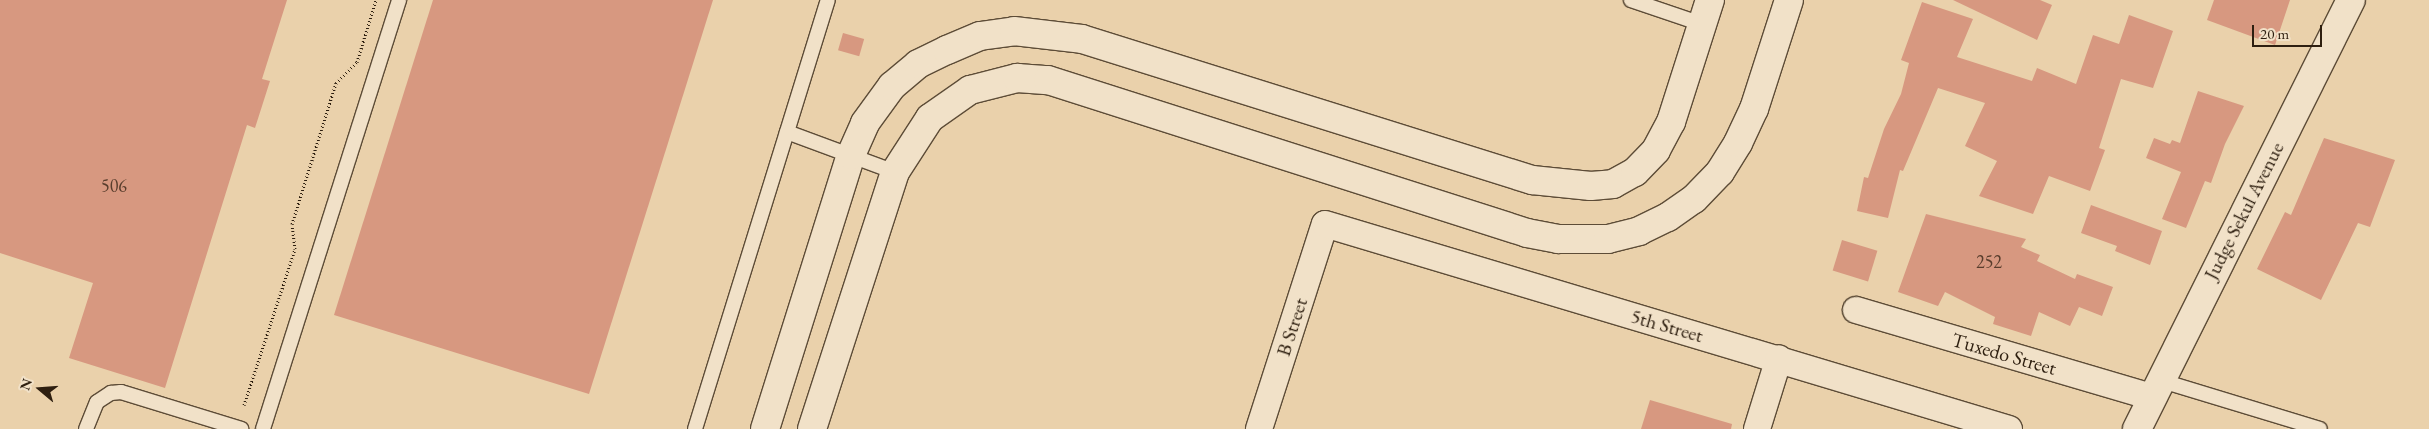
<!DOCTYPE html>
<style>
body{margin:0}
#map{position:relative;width:2429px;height:429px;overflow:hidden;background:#ead1ab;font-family:"EB Garamond",serif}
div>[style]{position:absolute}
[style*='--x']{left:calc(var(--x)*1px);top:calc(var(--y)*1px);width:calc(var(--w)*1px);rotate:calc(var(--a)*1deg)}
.building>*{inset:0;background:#d79880;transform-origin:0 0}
.path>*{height:3px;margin-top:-1.5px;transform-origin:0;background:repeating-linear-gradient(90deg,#2e1f10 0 1px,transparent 0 3.5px)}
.roads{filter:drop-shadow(1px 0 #5d4c37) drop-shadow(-1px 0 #5d4c37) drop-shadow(0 1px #5d4c37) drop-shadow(0 -1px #5d4c37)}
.lane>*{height:14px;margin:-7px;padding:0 7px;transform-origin:7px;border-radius:7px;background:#f1e1c8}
.street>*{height:26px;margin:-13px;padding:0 13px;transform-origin:13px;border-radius:13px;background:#f1e1c8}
.secondary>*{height:28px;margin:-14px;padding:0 14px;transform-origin:14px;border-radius:14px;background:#f1e1c8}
span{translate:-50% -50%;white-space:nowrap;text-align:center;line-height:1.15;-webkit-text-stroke:4px #f1e1c8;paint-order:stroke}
.number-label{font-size:18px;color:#583d2c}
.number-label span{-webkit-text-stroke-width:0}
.street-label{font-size:20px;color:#2e1f10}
.north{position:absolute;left:15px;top:364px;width:50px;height:50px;-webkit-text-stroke:4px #f1e1c8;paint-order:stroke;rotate:288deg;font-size:14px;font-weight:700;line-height:20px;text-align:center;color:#2e1f10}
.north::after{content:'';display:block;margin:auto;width:18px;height:22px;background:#2e1f10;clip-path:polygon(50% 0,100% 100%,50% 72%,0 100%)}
.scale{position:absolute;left:2252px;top:25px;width:70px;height:22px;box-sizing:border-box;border:2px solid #2e1f10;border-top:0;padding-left:6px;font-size:15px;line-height:18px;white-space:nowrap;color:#2e1f10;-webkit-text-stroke:4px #f1e1c8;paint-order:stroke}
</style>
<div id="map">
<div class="building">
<i style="clip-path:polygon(0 0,287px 0,262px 79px,270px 81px,255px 128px,247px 125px,165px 388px,69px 358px,93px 283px,0 253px)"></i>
<i style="clip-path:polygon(433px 0,713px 0,589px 394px,334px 315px)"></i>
<i style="clip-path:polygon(1953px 0,2040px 0,2052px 5px,2037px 40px)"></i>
<i style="clip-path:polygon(2214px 0,2290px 0,2275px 45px,2207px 20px)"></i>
<i style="clip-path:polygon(1922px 2px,1973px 19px,1957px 57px,2032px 81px,2037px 68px,2076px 84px,2093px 35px,2119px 44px,2129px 15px,2173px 31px,2153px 88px,2121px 79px,2099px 148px,2105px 150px,2090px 191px,2049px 176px,2033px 214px,1979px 196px,1997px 161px,1965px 146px,1985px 103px,1938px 88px,1903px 171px,1900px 170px,1888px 218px,1857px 211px,1864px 177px,1868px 178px,1884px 129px,1901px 94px,1909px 63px,1901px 60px)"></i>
<i style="left:843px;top:33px;width:22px;height:18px;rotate:16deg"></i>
<i style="clip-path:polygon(2198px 91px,2244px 106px,2225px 144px,2211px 183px,2205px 181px,2186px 228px,2162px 219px,2181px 172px,2146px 158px,2154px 138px,2170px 144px,2172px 140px,2180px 143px)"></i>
<i style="clip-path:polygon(2324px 138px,2395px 160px,2370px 227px,2358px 223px,2321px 300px,2257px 269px,2285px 212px,2291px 215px)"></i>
<i style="clip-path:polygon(2091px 205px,2162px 231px,2150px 265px,2115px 251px,2117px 246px,2081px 233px)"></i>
<i style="clip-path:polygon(1926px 214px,2026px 239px,2021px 247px,2040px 255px,2037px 261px,2075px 279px,2077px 274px,2113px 287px,2102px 316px,2079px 307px,2070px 326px,2039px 312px,2031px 336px,1993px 324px,1995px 317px,1945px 292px,1938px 306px,1898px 292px)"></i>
<i style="left:1842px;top:240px;width:37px;height:32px;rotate:17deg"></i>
<i style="clip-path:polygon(1650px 400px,1732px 424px,1731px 429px,1641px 429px)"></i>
</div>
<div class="path">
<i style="--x:244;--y:405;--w:164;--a:-71.9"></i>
<i style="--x:295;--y:249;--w:25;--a:-97"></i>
<i style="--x:292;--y:224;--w:148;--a:-72.7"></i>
<i style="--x:336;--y:83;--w:30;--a:-45"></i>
<i style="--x:357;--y:62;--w:65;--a:-73"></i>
</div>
<div class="roads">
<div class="lane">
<i style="--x:1631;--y:0;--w:75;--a:18.7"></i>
<i style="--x:787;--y:132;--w:115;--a:20.3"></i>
<i style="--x:2159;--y:380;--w:168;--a:16.9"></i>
<i style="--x:86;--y:429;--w:29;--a:-68"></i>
<i style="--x:97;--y:402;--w:17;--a:-33"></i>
<i style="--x:111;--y:393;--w:10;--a:-6"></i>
<i style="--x:121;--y:392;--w:126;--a:17.1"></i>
<i style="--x:263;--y:429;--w:450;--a:-72.4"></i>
<i style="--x:695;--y:429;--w:449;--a:-72.8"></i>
</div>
<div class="street">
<i style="--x:1856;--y:310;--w:308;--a:16.4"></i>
<i style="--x:1259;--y:429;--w:215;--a:-72.2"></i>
<i style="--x:1325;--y:224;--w:714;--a:16.68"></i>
<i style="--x:1757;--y:429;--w:74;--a:-72.8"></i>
</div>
<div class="secondary">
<i style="--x:765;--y:429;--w:287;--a:-72.6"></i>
<i style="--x:851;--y:155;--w:35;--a:-66"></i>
<i style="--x:865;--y:123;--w:46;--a:-53.9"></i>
<i style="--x:892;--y:86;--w:34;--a:-40"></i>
<i style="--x:918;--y:64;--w:32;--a:-26"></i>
<i style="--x:947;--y:50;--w:36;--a:-23"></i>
<i style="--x:980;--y:36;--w:34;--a:-8"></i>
<i style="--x:1014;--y:31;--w:68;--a:6.7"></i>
<i style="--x:1082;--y:39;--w:472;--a:17.4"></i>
<i style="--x:1532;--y:180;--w:59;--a:5.8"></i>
<i style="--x:1591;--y:186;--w:22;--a:-5"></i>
<i style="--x:1613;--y:184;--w:25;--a:-29"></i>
<i style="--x:1635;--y:172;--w:30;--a:-46"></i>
<i style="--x:1656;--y:150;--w:32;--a:-62"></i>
<i style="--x:1671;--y:122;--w:128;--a:-72.3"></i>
<i style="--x:812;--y:429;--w:270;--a:-72.1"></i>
<i style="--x:895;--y:172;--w:64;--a:-57.1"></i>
<i style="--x:930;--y:118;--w:49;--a:-35"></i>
<i style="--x:970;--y:90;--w:49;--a:-14.3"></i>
<i style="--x:1017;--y:78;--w:31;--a:4"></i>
<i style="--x:1048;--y:80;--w:503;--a:17.71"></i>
<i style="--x:1527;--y:233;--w:32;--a:11"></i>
<i style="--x:1558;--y:239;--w:50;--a:0"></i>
<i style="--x:1608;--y:239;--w:32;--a:-14"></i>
<i style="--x:1639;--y:231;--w:32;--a:-26"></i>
<i style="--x:1668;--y:217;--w:32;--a:-35"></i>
<i style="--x:1694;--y:199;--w:37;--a:-46"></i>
<i style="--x:1720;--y:172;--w:34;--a:-58"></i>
<i style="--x:1738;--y:143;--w:38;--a:-65"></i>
<i style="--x:1754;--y:109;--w:114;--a:-72.2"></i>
<i style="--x:2137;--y:429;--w:479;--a:-63.5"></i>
</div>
</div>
<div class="number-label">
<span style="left:114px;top:186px">506</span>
<span style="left:1989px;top:262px">252</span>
</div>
<div class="street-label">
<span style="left:2244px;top:211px;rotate:-63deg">Judge Sekul Avenue</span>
<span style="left:1667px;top:326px;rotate:16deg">5th Street</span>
<span style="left:1292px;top:327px;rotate:-72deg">B Street</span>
<span style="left:2004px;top:354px;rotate:16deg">Tuxedo Street</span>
</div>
<div class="north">N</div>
<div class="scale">20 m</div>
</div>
